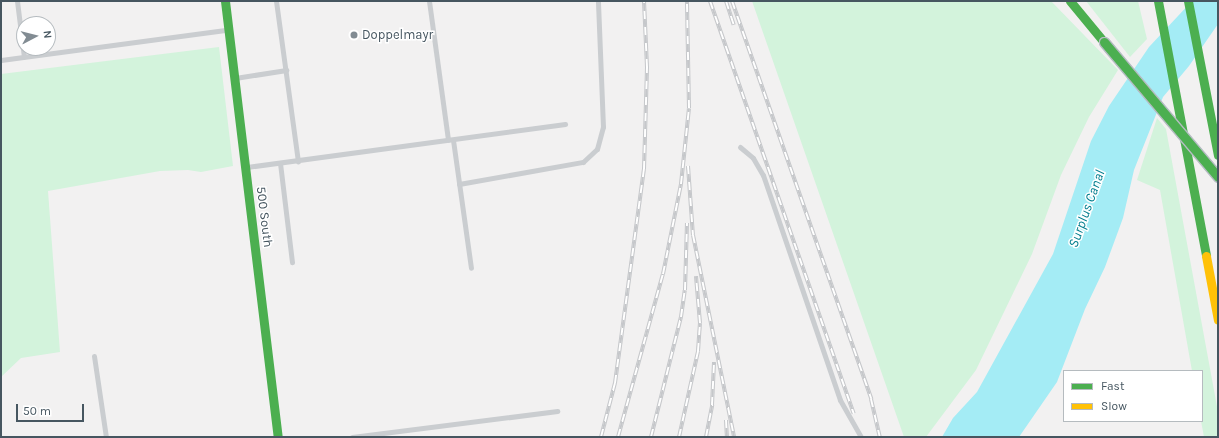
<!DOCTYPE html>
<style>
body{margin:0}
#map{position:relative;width:1219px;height:438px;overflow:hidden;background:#f2f1f1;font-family:Karla,sans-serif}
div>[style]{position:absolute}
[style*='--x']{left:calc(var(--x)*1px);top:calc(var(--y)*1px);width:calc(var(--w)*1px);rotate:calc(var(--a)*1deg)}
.green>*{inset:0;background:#d3f3dc}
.water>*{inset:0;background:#a4ecf5}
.lane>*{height:5px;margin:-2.5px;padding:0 2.5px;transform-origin:2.5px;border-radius:2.5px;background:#cacdd0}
.fast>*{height:9px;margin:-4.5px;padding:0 4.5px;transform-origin:4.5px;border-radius:4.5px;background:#4caf50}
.slow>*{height:9px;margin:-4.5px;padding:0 4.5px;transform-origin:4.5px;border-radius:4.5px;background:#ffc107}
.rail>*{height:4px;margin-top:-2px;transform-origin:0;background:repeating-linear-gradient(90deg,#fff 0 8px,#c5c7ca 0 16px);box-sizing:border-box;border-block:1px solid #c5c7ca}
.bridges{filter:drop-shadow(1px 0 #b5bcc2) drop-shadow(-1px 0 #b5bcc2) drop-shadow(0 1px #b5bcc2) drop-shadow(0 -1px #b5bcc2)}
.fast-bridge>*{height:9px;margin:-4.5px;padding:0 4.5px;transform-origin:4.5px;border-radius:4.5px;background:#4caf50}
.dots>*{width:11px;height:11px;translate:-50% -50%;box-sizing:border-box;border:2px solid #fff;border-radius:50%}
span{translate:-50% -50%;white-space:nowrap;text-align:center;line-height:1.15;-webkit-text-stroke:3px #fff;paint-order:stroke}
.poi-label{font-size:13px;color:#465660}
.left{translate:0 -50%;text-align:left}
.street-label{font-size:13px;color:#465660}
.water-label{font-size:14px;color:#047f8f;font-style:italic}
.frame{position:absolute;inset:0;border:2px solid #465660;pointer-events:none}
.legend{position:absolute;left:1063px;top:370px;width:140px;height:52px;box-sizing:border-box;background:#fff;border:1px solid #b5bbbf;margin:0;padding:5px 7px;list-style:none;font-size:12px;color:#465660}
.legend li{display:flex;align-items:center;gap:8px;height:20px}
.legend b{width:20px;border:1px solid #b5bbbf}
.north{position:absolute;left:16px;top:16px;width:40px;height:40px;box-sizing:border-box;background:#fff;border:1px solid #b5bbbf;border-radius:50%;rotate:83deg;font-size:11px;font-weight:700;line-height:16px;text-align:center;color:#465660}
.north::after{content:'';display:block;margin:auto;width:14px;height:18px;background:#828c93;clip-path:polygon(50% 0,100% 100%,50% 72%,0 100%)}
.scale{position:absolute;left:16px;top:404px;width:68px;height:18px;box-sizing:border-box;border:2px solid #465660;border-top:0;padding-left:5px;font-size:12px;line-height:14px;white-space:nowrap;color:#465660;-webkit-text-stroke:3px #fff;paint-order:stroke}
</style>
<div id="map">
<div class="green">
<i style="clip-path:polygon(752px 1px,1051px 1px,1118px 70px,1089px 117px,1061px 175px,1032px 254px,976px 370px,926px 437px,904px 437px)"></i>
<i style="clip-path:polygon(1086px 1px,1138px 1px,1147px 39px,1130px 57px)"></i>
<i style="clip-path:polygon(219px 47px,233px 166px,201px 172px,188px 170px,160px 171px,48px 191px,60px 352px,21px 358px,1px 377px,1px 74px)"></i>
<i style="clip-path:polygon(1157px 118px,1166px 129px,1218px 412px,1218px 437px,1204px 437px,1201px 421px,1202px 371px,1192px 371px,1160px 190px,1137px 180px)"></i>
</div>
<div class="water">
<i style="clip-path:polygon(1192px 1px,1218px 1px,1218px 24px,1189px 66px,1163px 97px,1134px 170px,1123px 218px,1105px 267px,1085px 309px,1057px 382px,1019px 437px,942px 437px,953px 418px,977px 392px,1053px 254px,1091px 141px,1109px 106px,1149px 47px)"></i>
</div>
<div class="lane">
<i style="--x:17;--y:1;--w:56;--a:82.9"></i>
<i style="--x:276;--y:1;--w:162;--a:82.2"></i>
<i style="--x:429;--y:1;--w:140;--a:82.2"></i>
<i style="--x:1;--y:60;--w:228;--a:-7.6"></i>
<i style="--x:235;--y:78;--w:52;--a:-8.9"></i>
<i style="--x:453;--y:140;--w:129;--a:82"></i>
<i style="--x:740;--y:147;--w:17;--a:40"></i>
<i style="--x:753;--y:158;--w:20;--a:60"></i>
<i style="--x:763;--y:175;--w:238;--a:71.1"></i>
<i style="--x:840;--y:400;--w:43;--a:60.4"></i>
<i style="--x:280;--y:163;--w:100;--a:83.1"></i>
<i style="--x:247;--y:167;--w:321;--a:-7.7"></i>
<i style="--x:459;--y:184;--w:126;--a:-10.1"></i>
<i style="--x:583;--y:162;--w:19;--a:-43"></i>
<i style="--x:597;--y:149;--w:23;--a:-75"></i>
<i style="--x:603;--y:127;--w:126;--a:-92.3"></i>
<i style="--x:94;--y:356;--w:82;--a:81.6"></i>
<i style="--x:352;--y:437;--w:207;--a:-7.2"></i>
</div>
<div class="fast">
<i style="--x:225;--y:1;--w:439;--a:83.1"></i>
<i style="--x:1070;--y:1;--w:53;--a:50.3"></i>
<i style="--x:1158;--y:1;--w:259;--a:79.3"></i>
<i style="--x:1188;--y:1;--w:157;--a:79"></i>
</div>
<div class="slow">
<i style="--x:1206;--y:256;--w:65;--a:79.4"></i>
</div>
<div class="rail">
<i style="--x:710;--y:1;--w:437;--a:70.8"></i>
<i style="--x:726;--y:1;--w:25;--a:72"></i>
<i style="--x:732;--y:1;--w:422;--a:70.7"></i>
<i style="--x:871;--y:399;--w:39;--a:77"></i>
<i style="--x:688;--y:166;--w:69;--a:85.9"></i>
<i style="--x:693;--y:235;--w:206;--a:78.5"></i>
<i style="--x:726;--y:420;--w:17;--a:87"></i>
<i style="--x:601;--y:437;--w:56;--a:-75.5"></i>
<i style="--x:615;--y:383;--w:216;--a:-82.3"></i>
<i style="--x:644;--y:169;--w:102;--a:-88.3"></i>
<i style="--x:647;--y:67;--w:66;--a:-92.6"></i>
<i style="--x:618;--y:437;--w:169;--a:-74.6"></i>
<i style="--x:663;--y:274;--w:92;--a:-78.7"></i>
<i style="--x:681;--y:184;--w:76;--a:-84"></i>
<i style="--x:689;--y:108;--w:107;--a:-91.1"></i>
<i style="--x:651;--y:437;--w:124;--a:-76"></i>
<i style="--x:681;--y:317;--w:27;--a:-82"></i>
<i style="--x:685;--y:290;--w:67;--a:-88.3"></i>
<i style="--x:679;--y:437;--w:88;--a:-77.5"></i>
<i style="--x:698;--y:351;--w:28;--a:-86"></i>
<i style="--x:700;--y:323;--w:47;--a:-94.9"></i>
<i style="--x:706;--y:437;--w:33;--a:-79"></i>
<i style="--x:712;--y:405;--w:43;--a:-87.3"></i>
</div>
<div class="bridges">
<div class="fast-bridge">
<i style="--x:1104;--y:42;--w:177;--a:49.8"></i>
</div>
</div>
<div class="dots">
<i style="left:354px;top:35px;background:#828c93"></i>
</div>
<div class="poi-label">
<span class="left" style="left:362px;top:35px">Doppelmayr</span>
</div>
<div class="street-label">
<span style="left:264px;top:217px;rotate:83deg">500 South</span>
</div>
<div class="water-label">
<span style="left:1087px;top:209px;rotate:-70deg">Surplus Canal</span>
</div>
<div class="frame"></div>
<ul class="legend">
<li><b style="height:5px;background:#4caf50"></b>Fast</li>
<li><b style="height:5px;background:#ffc107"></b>Slow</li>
</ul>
<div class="north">N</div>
<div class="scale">50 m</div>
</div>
